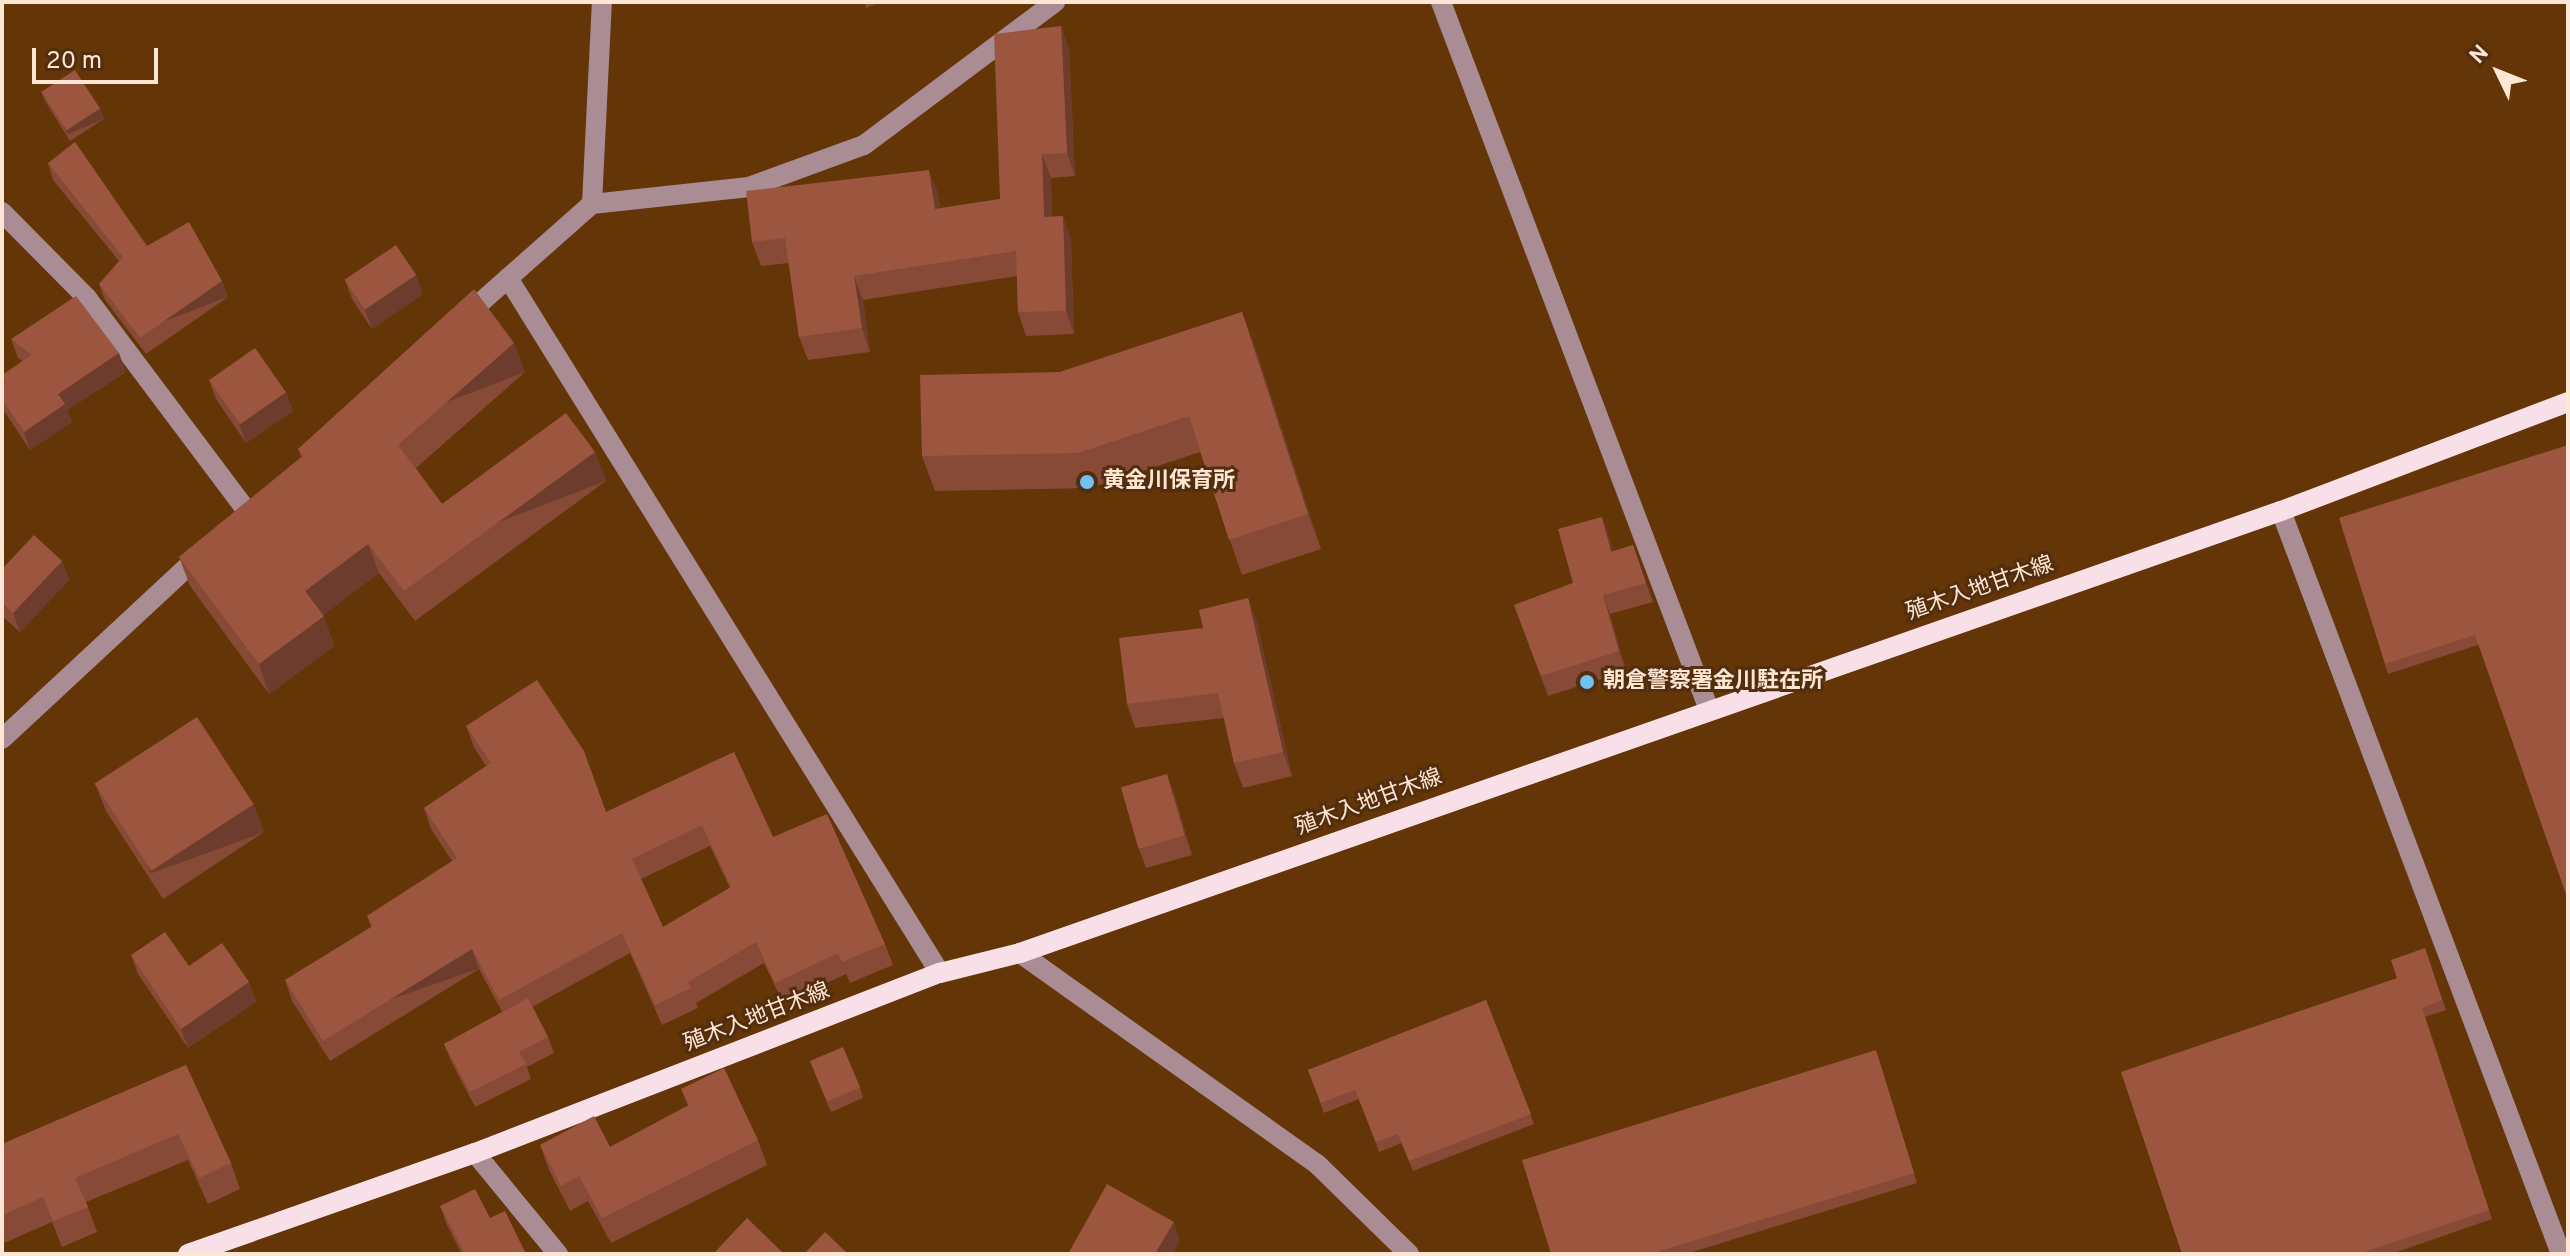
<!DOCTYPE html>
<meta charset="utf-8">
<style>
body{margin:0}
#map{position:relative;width:2570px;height:1256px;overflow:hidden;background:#643506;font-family:Overpass,"Noto Sans JP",sans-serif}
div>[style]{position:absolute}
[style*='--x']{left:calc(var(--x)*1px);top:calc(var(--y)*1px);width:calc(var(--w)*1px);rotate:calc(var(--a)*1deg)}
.minor>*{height:20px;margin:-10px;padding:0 10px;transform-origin:10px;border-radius:10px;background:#aa8c95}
.major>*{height:20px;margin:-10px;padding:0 10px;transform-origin:10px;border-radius:10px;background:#f9dfe7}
.wall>*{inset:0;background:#864a36}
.shaded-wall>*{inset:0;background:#6d3c2c;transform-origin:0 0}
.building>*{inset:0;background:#9c563f;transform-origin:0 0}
.dots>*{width:22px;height:22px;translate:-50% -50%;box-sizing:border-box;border:4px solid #522e0e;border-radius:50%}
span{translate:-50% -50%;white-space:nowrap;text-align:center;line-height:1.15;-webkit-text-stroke:6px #522e0e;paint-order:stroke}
.poi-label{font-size:22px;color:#fee6d5;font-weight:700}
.left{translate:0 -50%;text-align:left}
.street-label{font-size:22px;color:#fee6d5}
.frame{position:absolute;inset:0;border:4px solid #fee6d5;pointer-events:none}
.north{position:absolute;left:2458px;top:32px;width:80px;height:80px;-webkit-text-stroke:6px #522e0e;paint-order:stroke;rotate:313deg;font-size:22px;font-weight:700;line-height:32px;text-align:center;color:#fee6d5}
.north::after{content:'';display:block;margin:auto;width:28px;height:36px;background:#fee6d5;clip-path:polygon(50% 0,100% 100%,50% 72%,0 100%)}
.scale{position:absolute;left:32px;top:48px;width:126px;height:36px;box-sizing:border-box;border:4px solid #fee6d5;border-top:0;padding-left:10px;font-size:24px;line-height:28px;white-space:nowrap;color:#fee6d5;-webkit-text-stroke:6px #522e0e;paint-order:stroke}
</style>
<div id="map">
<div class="minor">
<i style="--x:1441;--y:2;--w:754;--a:69.26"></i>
<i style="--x:592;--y:204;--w:202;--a:-87.2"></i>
<i style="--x:2;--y:212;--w:121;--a:45.3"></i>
<i style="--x:87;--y:298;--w:266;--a:53.1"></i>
<i style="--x:508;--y:278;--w:818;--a:58.14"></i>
<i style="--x:463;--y:318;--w:172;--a:-41.5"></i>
<i style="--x:592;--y:204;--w:158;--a:-6.2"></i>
<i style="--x:749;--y:187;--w:122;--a:-20.1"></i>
<i style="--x:864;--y:145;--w:239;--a:-36.8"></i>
<i style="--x:2281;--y:511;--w:794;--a:69.35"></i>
<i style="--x:2;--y:739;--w:276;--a:-42.9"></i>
<i style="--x:1020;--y:953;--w:364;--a:35.4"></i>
<i style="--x:1317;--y:1164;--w:129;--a:44.4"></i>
<i style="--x:475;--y:1153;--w:131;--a:50.6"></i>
</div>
<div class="major">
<i style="--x:188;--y:1254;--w:304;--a:-19.4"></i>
<i style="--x:475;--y:1153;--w:499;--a:-21.2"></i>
<i style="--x:940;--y:973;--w:82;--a:-14"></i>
<i style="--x:1020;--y:953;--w:1336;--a:-19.32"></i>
<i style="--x:2281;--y:511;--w:307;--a:-20.8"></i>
</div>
<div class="wall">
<i style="clip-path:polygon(864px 2px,881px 2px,866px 8px)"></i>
<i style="clip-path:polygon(1061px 26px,1069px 49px,1075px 176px,1051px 178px,1052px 216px,1071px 240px,1074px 334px,1026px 336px,1018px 312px,1017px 276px,863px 300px,870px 352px,808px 360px,799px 337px,789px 263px,761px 266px,752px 242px,938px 193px,940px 208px,1000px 199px)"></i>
<i style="clip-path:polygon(41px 91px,100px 109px,104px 119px,70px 141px,45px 101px)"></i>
<i style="clip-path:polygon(48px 163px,147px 246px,222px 281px,228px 297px,146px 354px,105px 300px,99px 284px,119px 261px,53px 180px)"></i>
<i style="clip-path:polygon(416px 275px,423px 294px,372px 329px,352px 299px,345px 280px)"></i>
<i style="clip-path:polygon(1242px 312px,1255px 347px,1321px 549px,1242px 575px,1200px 452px,1091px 488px,935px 491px,922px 456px,1060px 372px)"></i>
<i style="clip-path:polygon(11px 339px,126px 372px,67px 410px,72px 422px,30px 450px,2px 408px,2px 385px,4px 383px,2px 377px,22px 361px,18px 358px)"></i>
<i style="clip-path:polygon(514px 343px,525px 372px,416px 468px,442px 504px,595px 452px,606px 481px,415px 621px,379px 573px,323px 615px,334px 646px,269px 694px,190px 586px,179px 557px,301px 457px,298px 449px)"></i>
<i style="clip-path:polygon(209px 380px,286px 392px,293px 411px,246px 443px,216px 399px)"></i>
<i style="clip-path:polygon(2568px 445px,2478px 645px,2388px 674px,2385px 664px)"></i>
<i style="clip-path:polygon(1609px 536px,1613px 551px,1633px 545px,1653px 602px,1610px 614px,1626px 671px,1548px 696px,1514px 605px,1573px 583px)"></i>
<i style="clip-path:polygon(62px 561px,69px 580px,20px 632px,2px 616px,2px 569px)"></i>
<i style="clip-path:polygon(1248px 598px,1257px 623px,1292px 776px,1243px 788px,1234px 763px,1224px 718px,1135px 728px,1127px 704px)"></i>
<i style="clip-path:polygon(evenodd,466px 726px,606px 812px,734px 752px,773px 837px,885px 944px,893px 965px,850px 983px,846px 974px,783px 1003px,764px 963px,696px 1003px,698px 1008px,662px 1025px,630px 953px,532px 1007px,548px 1037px,554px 1053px,527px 1067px,531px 1079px,475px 1107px,450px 1059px,444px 1044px,502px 1012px,479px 969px,330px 1061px,292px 1001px,285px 980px,371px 927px,367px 916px,452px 861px,431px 829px,424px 808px,486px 766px,474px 747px,466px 726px,710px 846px,730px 888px,663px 927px,641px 879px,710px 846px)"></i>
<i style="clip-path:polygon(95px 784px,264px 832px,163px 899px,106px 811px)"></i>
<i style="clip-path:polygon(1174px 793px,1192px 855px,1146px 868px,1139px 849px)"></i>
<i style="clip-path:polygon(2425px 948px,2446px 1010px,2425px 1017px,2492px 1219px,2391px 1254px,2182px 1254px,2397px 978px)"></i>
<i style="clip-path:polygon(131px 955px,189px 966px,249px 982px,256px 1002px,188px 1048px,138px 974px)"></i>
<i style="clip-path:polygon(1486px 1000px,1534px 1124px,1413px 1171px,1402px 1143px,1379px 1152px,1359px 1099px,1324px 1113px,1308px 1070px)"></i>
<i style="clip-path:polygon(1879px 1060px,1917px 1183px,1686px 1254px,1551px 1254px)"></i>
<i style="clip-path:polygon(186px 1065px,231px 1163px,240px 1189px,208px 1204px,188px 1160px,86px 1202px,97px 1232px,62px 1247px,52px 1222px,2px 1244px,2px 1144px)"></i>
<i style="clip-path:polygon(814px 1071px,860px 1088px,863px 1098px,831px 1112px)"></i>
<i style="clip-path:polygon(681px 1089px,758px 1140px,767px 1165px,611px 1243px,588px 1201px,570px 1211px,549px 1170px,540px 1145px,610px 1147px,688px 1106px)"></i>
<i style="clip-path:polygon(440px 1206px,526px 1254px,462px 1254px,447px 1225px)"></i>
</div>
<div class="shaded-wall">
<i style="clip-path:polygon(1061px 26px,1069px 49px,1075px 176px,1067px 153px)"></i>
<i style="left:100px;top:109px;width:11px;height:40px;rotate:68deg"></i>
<i style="clip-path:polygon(1042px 154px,1051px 178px,1053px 240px,1044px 217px)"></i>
<i style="clip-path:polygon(929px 170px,938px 193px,943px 232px,935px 209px)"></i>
<i style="clip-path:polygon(1063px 216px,1071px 240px,1074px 334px,1066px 311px)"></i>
<i style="clip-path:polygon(416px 275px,423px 294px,372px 329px,365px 310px)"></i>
<i style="clip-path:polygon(854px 276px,863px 300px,870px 352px,862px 328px)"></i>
<i style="left:222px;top:281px;width:17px;height:100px;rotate:69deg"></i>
<i style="clip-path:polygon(1242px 312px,1255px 347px,1321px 549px,1308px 514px)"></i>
<i style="left:514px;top:343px;width:31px;height:154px;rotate:69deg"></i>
<i style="clip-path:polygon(119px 353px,126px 372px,67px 410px,72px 422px,30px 450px,24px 432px,58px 394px)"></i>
<i style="clip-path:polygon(286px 392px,293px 411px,246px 443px,239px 424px)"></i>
<i style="left:595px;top:452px;width:31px;height:236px;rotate:69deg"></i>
<i style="clip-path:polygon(1602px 517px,1609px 536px,1618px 571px,1611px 552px)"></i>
<i style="clip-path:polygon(368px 544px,379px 573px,316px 621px,305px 591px)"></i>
<i style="clip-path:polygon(62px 561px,69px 580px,20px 632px,13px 613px)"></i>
<i style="clip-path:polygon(1603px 595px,1610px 614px,1626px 671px,1619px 651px)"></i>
<i style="clip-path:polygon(1248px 598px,1257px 623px,1292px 776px,1283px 752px)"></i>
<i style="clip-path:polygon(324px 616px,334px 646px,269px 694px,259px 664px)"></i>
<i style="clip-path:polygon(1167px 774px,1174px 793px,1192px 855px,1185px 835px)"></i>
<i style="left:254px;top:804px;width:30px;height:121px;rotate:70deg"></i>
<i style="left:472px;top:949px;width:21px;height:175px;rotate:71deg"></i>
<i style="clip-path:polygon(249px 982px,256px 1002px,188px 1048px,181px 1029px)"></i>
<i style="clip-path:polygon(1174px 1222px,1180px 1241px,1173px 1254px,1155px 1254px)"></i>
</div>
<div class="building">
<i style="clip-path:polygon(1061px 26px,1067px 153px,1042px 154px,1044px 217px,1063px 216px,1066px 311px,1018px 312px,1016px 251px,854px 276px,862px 328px,799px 337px,785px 238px,752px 242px,746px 191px,929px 170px,935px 209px,1000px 199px,994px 34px)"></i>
<i style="left:75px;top:70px;width:46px;height:40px;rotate:57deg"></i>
<i style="clip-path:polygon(75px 142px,147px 246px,189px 222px,222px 281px,140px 338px,99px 284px,123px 257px,48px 163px)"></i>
<i style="left:396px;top:245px;width:36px;height:62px;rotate:56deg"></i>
<i style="clip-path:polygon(474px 289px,514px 343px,398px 445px,442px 504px,566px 413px,595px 452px,404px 591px,368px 544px,305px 591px,324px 616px,259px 664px,179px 557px,303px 456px,298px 449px)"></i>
<i style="clip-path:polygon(76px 296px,119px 353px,58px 394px,65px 404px,24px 432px,2px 399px,2px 385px,6px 382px,2px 375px,32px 355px,11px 339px)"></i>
<i style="clip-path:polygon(1242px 312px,1308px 514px,1229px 540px,1189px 416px,1078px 453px,922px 456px,920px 375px,1060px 372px)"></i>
<i style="left:255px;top:348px;width:54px;height:56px;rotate:55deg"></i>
<i style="clip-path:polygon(2568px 445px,2568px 900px,2475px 635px,2385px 664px,2339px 518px)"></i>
<i style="clip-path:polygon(1602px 517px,1611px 552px,1633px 545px,1646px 583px,1603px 595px,1619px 651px,1541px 676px,1514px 605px,1573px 583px,1558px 529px)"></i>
<i style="clip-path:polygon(34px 535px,62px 561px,13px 613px,2px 603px,2px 569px)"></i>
<i style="clip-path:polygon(1248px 598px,1283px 752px,1234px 763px,1218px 693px,1127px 704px,1119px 638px,1203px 628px,1199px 610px)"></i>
<i style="clip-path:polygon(evenodd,537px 680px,584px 751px,606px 812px,734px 752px,773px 837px,827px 814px,885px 944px,842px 962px,838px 953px,775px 983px,756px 942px,688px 982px,691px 988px,655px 1005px,622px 933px,499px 1000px,472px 949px,323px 1041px,285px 980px,373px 926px,367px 916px,457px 858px,424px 808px,491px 763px,466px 726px,537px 680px,702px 825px,731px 887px,663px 927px,632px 859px,702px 825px)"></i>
<i style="left:197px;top:717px;width:104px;height:122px;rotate:57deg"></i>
<i style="left:1167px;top:774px;width:64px;height:48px;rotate:74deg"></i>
<i style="clip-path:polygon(165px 932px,189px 966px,222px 943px,249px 982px,181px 1029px,131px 955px)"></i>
<i style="clip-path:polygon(2425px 948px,2442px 1000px,2422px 1008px,2489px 1210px,2358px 1254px,2182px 1254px,2121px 1072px,2397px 978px,2391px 960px)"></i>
<i style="clip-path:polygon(528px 998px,548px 1037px,519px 1052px,526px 1064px,470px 1092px,444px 1044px)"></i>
<i style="clip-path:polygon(1486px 1000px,1531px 1114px,1409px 1161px,1398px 1134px,1376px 1142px,1355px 1090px,1321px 1103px,1308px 1070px)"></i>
<i style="left:843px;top:1047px;width:44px;height:36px;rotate:67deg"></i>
<i style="clip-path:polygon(1876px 1050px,1914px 1173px,1650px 1254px,1551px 1254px,1522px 1160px)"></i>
<i style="clip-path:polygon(186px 1065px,231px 1163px,199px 1178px,178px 1134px,75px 1178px,88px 1207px,53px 1221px,43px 1197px,2px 1215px,2px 1144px)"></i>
<i style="clip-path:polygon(724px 1068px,758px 1140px,602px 1218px,579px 1176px,561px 1186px,540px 1145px,594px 1116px,610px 1147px,689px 1105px,681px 1089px)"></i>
<i style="clip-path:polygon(1107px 1184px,1174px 1222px,1155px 1254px,1068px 1254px)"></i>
<i style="clip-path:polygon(475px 1189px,490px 1218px,505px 1211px,526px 1254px,465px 1254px,440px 1206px)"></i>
<i style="clip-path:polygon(747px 1218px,784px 1254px,713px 1254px)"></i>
<i style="clip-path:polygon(825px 1232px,848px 1254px,804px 1254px)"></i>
</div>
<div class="dots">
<i style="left:1087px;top:482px;background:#71c1f5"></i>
<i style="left:1587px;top:682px;background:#71c1f5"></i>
</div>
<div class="poi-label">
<span class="left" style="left:1103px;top:482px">黄金川保育所</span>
<span class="left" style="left:1603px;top:682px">朝倉警察署金川駐在所</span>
</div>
<div class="street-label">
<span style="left:1980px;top:589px;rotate:-19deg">殖木入地甘木線</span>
<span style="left:1369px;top:803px;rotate:-20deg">殖木入地甘木線</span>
<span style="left:757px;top:1018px;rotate:-21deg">殖木入地甘木線</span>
</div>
<div class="frame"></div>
<div class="north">N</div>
<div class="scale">20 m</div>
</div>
